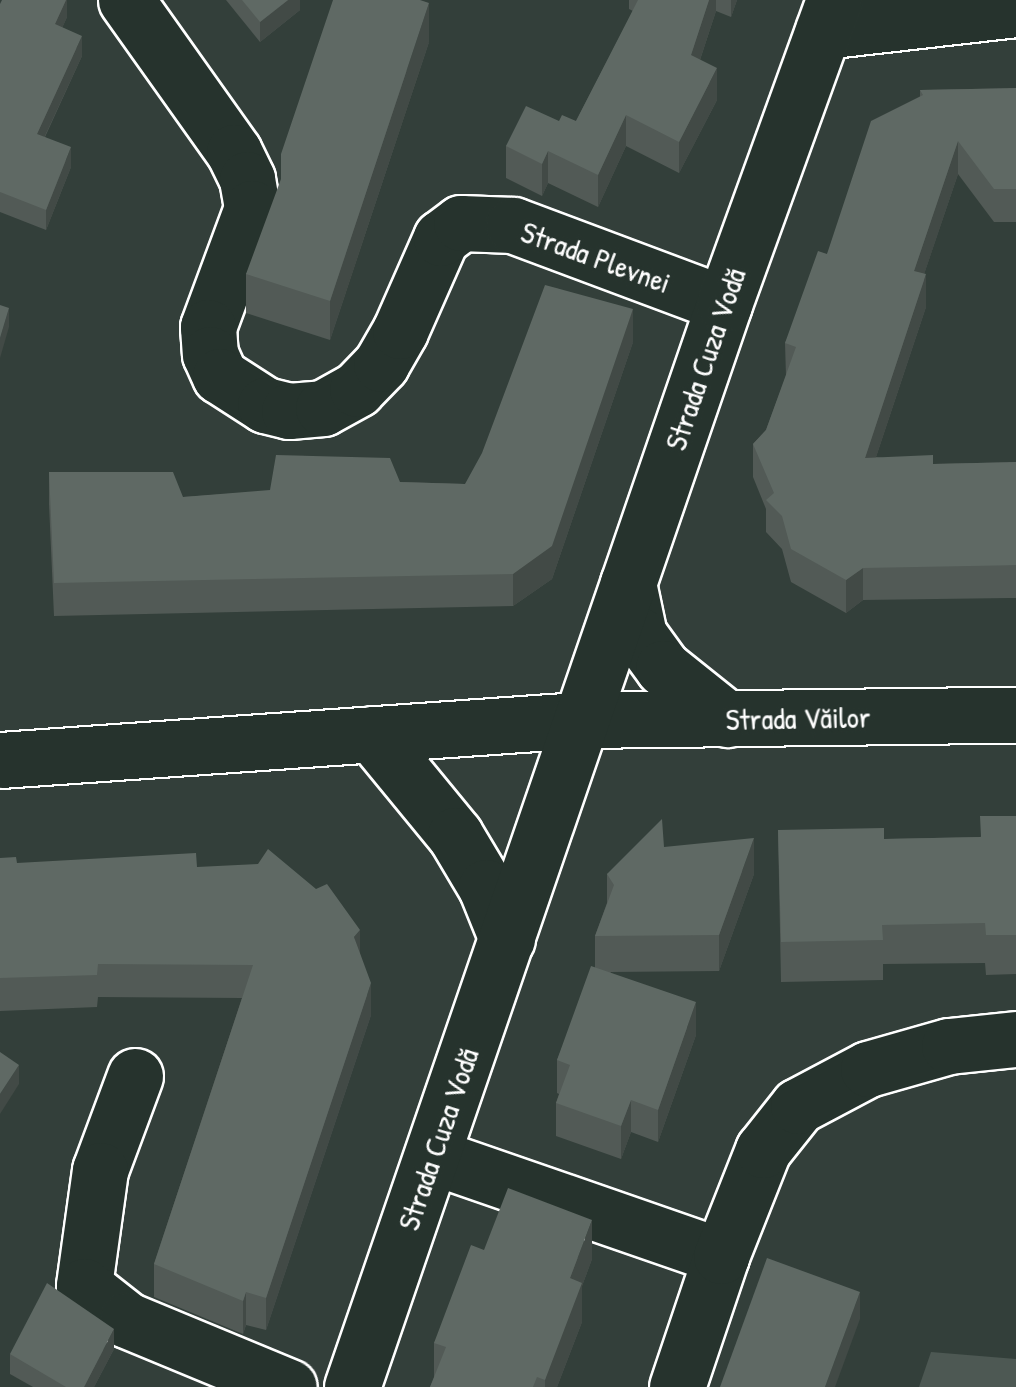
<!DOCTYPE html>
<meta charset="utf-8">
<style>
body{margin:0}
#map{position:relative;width:1016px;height:1387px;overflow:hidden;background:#333f3a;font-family:"Patrick Hand",sans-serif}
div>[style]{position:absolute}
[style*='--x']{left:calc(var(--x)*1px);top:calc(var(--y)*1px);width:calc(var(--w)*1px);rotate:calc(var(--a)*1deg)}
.green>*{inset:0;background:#4d5853}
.roads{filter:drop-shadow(2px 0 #fff) drop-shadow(-2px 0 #fff) drop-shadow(0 2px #fff) drop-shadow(0 -2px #fff)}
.minor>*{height:55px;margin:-27.5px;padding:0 27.5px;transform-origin:27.5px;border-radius:27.5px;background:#26332d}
.wall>*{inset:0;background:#525a56}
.shaded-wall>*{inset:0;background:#424a46}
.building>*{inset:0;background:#5f6964}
span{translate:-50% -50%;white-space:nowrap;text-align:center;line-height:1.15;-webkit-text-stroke:9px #26332d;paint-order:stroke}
.street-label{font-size:30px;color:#fff}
</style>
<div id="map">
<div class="green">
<i style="clip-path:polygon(931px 1352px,1016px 1359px,1016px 1387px,919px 1387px)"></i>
</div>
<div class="roads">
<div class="minor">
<i style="--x:126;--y:0;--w:186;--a:54.6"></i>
<i style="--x:234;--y:152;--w:30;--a:64"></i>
<i style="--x:247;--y:179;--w:29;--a:80"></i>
<i style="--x:252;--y:208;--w:127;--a:110.3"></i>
<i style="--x:208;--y:327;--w:27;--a:86"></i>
<i style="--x:210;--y:354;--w:24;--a:66"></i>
<i style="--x:220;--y:376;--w:54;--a:32.8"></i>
<i style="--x:265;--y:405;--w:25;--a:14"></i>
<i style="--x:289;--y:411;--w:34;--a:-5"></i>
<i style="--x:323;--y:408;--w:39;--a:-29"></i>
<i style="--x:357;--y:389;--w:35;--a:-46"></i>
<i style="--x:381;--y:364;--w:38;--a:-60"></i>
<i style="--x:400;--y:331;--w:102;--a:-66.2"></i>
<i style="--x:441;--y:238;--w:25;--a:-37"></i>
<i style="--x:461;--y:223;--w:52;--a:2.2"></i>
<i style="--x:513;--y:225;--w:225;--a:20.5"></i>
<i style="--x:823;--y:31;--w:194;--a:-6.5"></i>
<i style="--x:628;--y:583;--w:53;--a:78.1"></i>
<i style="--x:639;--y:635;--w:41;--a:54"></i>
<i style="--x:663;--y:668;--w:82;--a:38.6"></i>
<i style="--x:372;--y:734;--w:131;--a:50.6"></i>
<i style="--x:455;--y:835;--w:61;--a:59.2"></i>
<i style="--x:486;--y:887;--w:56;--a:68"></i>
<i style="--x:0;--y:760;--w:581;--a:-3.95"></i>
<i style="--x:580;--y:720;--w:436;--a:-0.7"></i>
<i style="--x:135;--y:1076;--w:100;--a:110.4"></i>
<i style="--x:100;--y:1170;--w:117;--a:97.9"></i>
<i style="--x:84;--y:1286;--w:55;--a:38.3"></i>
<i style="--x:127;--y:1320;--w:175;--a:22.5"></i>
<i style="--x:432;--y:1156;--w:306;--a:19.1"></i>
<i style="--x:352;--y:1387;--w:1145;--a:-71.04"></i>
<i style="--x:724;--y:304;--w:323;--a:-70.1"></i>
<i style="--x:677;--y:1387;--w:138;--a:-71.4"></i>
<i style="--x:721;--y:1256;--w:114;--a:-68.4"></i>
<i style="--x:763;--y:1150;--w:56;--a:-51.5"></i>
<i style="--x:798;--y:1106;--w:79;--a:-27.9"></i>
<i style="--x:868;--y:1069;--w:84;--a:-15.9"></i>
<i style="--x:949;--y:1046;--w:67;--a:-6"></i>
</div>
</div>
<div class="wall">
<i style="clip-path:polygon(67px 0,67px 17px,62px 28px,82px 56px,45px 137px,71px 167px,46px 230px,0 212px,0 4px)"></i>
<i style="clip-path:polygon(226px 0,300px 0,300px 10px,260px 42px)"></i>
<i style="clip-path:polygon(629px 0,737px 0,731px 17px,716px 11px,700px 60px,717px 100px,679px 173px,626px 146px,598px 207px,548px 183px,542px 196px,506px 178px,506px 146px,559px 121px,576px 121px,633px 11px,629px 9px)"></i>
<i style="clip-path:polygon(429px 42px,330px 340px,246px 313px,246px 274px)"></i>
<i style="clip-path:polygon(1016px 88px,1016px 222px,994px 222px,958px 174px,924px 274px,926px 307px,876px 457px,933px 464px,1016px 462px,1016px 598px,863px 600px,846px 613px,791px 582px,782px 549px,766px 532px,766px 509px,753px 477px,753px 444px,766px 430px,786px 376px,785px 343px,827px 254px,920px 97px,920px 90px)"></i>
<i style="clip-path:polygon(633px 342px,552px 579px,513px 606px,54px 616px,49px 504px,49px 472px,183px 497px,400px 482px,465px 484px)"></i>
<i style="clip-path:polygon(1016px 816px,1016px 974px,986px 975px,985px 963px,883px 964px,883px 980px,781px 982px,778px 830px,884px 839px,980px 837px)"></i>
<i style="clip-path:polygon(664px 847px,754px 874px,719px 971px,610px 972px,696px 1035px,658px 1142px,631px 1132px,621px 1159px,556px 1136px,556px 1103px,559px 1094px,557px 1093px,557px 1060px,595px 967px,595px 936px,607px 903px,607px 874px)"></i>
<i style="clip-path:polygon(0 858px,17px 863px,197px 867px,360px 954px,371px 1015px,266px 1330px,246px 1325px,243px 1334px,154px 1297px,154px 1264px,242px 998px,98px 997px,97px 1007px,0 1011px)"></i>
<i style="clip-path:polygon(484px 1250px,592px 1259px,582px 1286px,582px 1322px,557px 1387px,430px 1387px,434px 1378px,434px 1343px)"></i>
<i style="clip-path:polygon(114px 1349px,94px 1387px,33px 1387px,10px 1374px,10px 1354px)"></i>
</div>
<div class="shaded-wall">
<i style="clip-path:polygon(66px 0,67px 0,67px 17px,55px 44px,55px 24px)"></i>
<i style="clip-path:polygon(288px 0,300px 0,300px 10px,260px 42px,260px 22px)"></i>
<i style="clip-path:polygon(709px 0,716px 0,716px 11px,691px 87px,691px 55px)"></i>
<i style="clip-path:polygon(731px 0,737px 0,731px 17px)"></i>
<i style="clip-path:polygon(429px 3px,429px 42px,330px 340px,330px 301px)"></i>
<i style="clip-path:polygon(82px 36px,82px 56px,37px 153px,37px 134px)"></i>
<i style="clip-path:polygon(717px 68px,717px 100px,679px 173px,679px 142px)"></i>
<i style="clip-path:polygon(626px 115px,626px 146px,598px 207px,598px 175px)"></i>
<i style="clip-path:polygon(958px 141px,958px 174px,914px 304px,914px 271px)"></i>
<i style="clip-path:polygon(71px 147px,71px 167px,46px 230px,46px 210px)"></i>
<i style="clip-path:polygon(548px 151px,548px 183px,542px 196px,542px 164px)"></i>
<i style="clip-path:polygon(926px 274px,926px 307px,865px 490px,865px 458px)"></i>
<i style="clip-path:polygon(9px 308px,9px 327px,0 358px,0 338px)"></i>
<i style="clip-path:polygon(633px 309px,633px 342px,552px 579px,513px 606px,513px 574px)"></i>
<i style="clip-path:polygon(863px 568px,863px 600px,846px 613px,846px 580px)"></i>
<i style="clip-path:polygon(754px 838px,754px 874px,719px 971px,719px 935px)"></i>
<i style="clip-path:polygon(360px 930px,360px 962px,354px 937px)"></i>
<i style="clip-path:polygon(371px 983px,371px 1015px,266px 1330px,266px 1298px)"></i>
<i style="clip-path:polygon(696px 1002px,696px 1035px,658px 1142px,658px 1110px)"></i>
<i style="clip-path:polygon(19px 1065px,19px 1084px,0 1114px,0 1094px)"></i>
<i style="clip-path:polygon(631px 1100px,631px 1132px,621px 1159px,621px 1126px)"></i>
<i style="clip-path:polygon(592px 1220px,592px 1259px,582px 1286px,582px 1322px,557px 1387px,545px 1387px,545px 1380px,570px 1278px)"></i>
<i style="clip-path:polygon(246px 1292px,246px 1325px,243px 1334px,243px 1301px)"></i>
<i style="clip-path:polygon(860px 1292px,860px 1319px,835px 1387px,825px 1387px)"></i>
<i style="clip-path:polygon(114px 1329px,114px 1349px,94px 1387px,84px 1387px)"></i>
</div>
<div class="building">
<i style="clip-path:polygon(2px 0,66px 0,55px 24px,82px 36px,37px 134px,71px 147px,46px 210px,0 192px,0 4px)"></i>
<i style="clip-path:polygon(242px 0,288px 0,260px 22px)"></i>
<i style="clip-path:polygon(333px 0,420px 0,429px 3px,330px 301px,246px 274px,281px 179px,281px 154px)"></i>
<i style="clip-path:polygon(638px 0,709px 0,691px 55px,717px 68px,679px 142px,626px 115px,598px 175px,548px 151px,542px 164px,506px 146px,526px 106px,559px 121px,562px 115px,576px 121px)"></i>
<i style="clip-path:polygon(1016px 88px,1016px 189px,994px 189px,958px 141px,914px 271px,926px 274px,865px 458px,933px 455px,933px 464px,1016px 462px,1016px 565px,863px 568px,846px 580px,791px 549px,782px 516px,766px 500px,774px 493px,753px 444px,766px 430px,796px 347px,785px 343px,818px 251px,827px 254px,871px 121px,923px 95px,920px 90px)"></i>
<i style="clip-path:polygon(545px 285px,633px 309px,552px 546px,513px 574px,54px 583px,49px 472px,173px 472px,183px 497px,270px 490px,276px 455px,390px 458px,400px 482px,465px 484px,482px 453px)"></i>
<i style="clip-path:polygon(0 305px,9px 308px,0 338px)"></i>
<i style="clip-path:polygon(980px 816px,1016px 816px,1016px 935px,986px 935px,985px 923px,882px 925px,883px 940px,781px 942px,778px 830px,884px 828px,884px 839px,981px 837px)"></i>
<i style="clip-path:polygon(662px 819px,664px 847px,754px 838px,719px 935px,595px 936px,614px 885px,607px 874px)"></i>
<i style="clip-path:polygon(268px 849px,316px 889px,327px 884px,360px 930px,354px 937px,371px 983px,266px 1298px,246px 1292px,243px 1301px,154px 1264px,253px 965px,98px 964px,97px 975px,0 978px,0 858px,16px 857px,17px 863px,196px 853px,197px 867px,258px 864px)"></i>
<i style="clip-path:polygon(591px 966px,696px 1002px,658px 1110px,631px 1100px,621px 1126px,556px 1103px,570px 1065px,557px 1060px)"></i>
<i style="clip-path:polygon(0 1052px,19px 1065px,0 1094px)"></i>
<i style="clip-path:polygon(508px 1188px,592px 1220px,570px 1278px,582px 1283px,545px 1380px,537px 1377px,533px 1387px,430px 1387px,446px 1347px,434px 1343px,471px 1245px,484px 1250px)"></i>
<i style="clip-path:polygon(767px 1258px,860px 1292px,825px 1387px,720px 1387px)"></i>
<i style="clip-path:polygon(47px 1283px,114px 1329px,84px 1387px,66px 1387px,10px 1354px)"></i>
</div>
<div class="street-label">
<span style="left:596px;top:257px;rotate:20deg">Strada Plevnei</span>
<span style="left:705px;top:359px;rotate:-71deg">Strada Cuza Vodă</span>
<span style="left:798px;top:718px;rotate:-1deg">Strada Văilor</span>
<span style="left:438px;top:1139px;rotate:-71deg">Strada Cuza Vodă</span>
</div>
</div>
